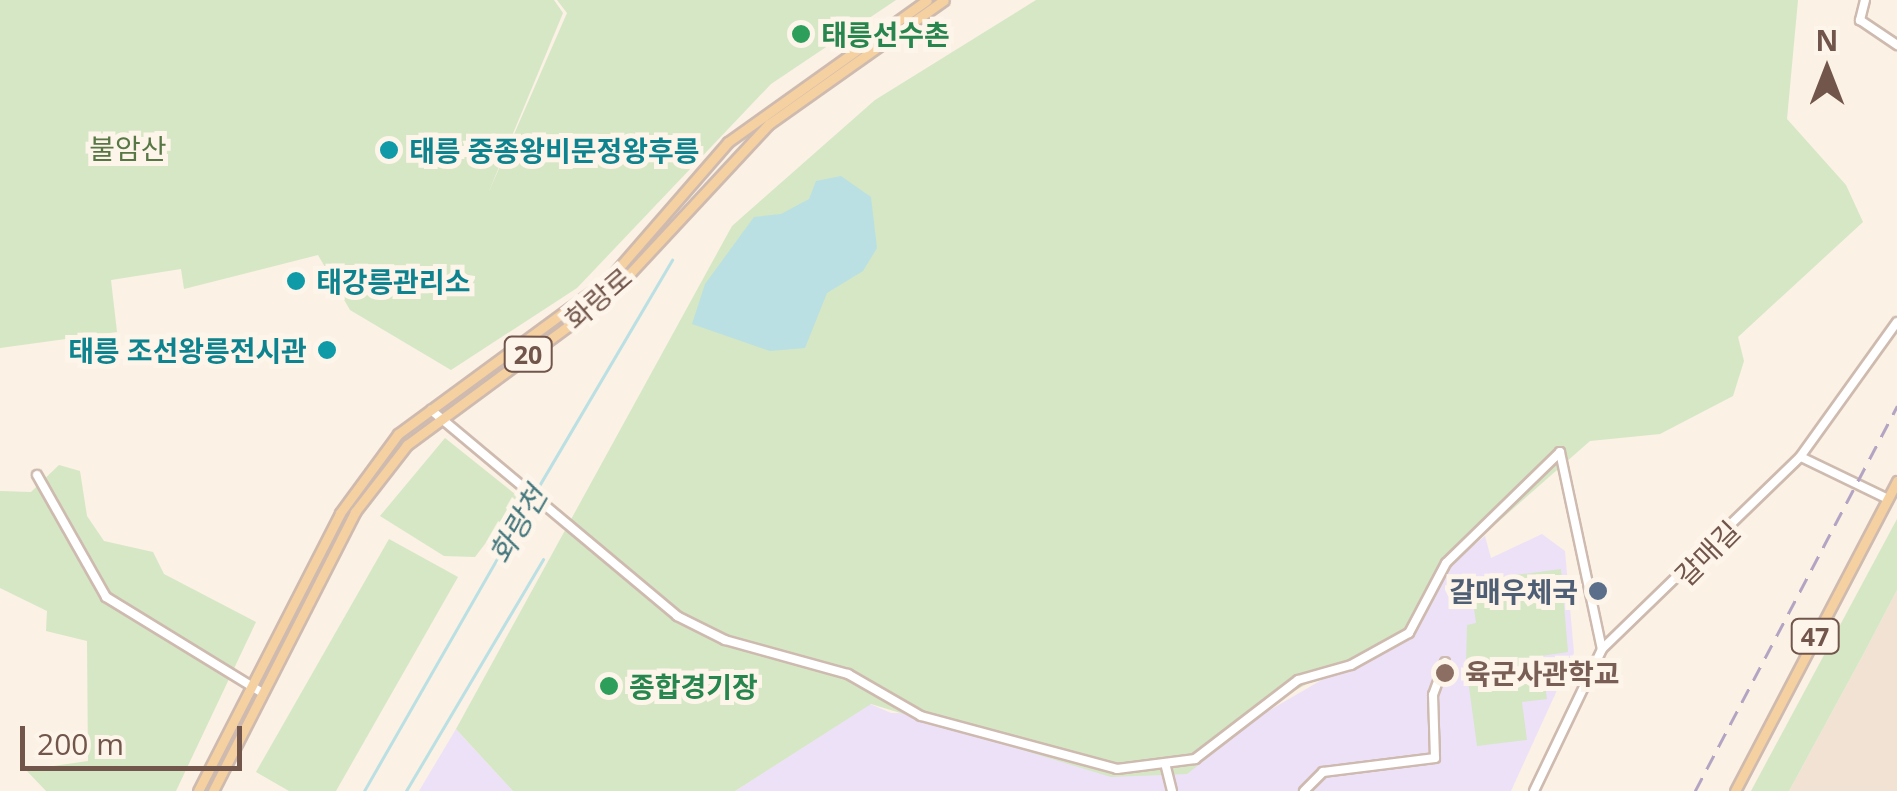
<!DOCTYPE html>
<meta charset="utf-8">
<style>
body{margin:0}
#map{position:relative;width:1897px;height:791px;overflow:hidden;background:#fbf1e5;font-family:"Open Sans","Noto Sans KR",sans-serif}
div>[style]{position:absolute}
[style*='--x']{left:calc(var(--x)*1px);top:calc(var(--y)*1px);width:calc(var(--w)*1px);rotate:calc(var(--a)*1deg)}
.residential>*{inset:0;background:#f2e2d3}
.education>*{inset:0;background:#ede1f7}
.green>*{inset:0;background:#d5e7c4}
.water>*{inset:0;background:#bae0e3}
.stream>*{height:2.5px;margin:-1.25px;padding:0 1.25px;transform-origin:1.25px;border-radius:1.25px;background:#bae0e3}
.roads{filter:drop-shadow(2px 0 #cebaaf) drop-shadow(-2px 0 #cebaaf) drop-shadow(0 2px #cebaaf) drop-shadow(0 -2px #cebaaf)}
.minor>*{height:8px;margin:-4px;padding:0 4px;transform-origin:4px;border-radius:4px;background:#fff}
.major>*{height:9px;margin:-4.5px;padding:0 4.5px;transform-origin:4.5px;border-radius:4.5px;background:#f5d0a1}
.rail>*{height:2.5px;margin-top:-1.25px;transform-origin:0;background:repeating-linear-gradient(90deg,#b3a4c3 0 15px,transparent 0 25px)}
.dots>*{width:28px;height:28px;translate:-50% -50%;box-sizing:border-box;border:5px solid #fef5ea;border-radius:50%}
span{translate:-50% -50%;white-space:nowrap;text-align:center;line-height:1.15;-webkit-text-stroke:10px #fef5ea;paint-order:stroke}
.shield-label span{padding:2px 8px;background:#fef5ea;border:2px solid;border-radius:8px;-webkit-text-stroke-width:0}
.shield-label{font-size:25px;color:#72564c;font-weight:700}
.leisure-label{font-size:28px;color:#27864d;font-weight:700}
.left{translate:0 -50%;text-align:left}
.park-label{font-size:28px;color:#577744}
.culture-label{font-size:28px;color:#0d838f;font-weight:700}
.right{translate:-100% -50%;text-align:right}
.street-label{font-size:28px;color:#72564c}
.service-label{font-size:28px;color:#4e5e75;font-weight:700}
.education-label{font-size:28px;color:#785e54;font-weight:700}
.water-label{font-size:30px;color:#43777d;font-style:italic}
.north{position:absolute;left:1777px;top:20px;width:100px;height:100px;-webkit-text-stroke:8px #fef5ea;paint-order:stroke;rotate:0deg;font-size:28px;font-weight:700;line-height:40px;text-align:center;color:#72564c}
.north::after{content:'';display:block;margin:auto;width:35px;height:45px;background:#72564c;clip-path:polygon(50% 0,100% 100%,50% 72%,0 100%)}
.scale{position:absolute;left:20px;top:726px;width:222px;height:45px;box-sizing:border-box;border:5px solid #72564c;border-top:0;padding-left:12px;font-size:30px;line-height:35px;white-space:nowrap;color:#72564c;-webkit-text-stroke:8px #fef5ea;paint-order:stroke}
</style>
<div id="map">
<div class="residential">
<i style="clip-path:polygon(1897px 590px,1897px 791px,1789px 791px,1864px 653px)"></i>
</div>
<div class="education">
<i style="clip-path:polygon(1542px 534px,1565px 551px,1574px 653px,1511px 791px,735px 791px,870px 704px,891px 713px,1258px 717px,1404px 632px,1431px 581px,1485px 536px,1491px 558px)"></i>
<i style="clip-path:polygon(456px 729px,513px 791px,419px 791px)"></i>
</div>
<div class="green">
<i style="clip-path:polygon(0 0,554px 0,563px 13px,487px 196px,567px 13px,557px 0,896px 0,771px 84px,577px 288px,451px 370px,350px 310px,318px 255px,184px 289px,181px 269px,111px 280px,117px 332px,0 348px)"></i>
<i style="clip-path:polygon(1036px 0,1798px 0,1787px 119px,1846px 185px,1863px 222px,1738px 337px,1744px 361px,1733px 396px,1660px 434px,1590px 441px,1431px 581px,1404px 632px,1292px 692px,1187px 774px,1111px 777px,871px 704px,735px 791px,513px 791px,456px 729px,732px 226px,875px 100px)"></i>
<i style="clip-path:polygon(445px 438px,520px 498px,475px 557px,444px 556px,380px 516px)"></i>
<i style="clip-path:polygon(59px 465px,80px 471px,87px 516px,104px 541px,153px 552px,164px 574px,256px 622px,176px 791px,46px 791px,26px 770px,88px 761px,87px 641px,46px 631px,47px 611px,0 588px,0 491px,31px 492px)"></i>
<i style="clip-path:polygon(1897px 519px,1897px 590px,1864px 653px,1789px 791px,1751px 791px)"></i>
<i style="clip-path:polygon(389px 539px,458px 577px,336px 791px,289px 791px,256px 772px)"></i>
<i style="clip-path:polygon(1561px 569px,1568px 652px,1541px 656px,1547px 699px,1522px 702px,1527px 740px,1477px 746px,1466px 665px,1467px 625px,1476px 623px,1470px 581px)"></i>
</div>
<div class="water">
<i style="clip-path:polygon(841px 176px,871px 197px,877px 248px,863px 271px,827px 293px,805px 348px,770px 351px,692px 324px,705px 284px,754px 217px,781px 214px,809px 199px,816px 181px)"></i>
</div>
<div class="stream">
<i style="--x:536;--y:491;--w:268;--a:-59.5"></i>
<i style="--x:364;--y:791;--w:338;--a:-60.2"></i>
<i style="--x:406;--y:791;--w:269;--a:-59.4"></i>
</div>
<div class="roads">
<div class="minor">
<i style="--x:1865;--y:0;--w:21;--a:104"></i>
<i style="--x:1860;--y:20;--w:45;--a:34"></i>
<i style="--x:431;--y:410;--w:321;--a:39.9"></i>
<i style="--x:677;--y:616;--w:54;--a:26.6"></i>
<i style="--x:725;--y:640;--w:128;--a:15.5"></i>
<i style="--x:848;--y:674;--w:84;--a:29.9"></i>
<i style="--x:921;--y:716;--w:203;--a:15.1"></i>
<i style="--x:1117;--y:769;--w:79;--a:-7.3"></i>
<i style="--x:1195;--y:759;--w:130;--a:-37.5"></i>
<i style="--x:1298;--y:680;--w:55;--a:-15.8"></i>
<i style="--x:1351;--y:665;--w:66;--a:-28.9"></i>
<i style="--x:1409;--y:633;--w:79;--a:-62.1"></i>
<i style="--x:1446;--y:563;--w:159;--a:-44.2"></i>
<i style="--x:1560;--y:452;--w:201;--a:78"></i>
<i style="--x:1801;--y:457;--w:97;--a:25.8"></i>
<i style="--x:37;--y:475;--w:140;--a:60.5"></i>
<i style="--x:106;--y:597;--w:182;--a:31.5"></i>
<i style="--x:1166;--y:767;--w:25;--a:76"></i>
<i style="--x:1304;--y:791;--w:27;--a:-45"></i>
<i style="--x:1323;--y:772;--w:113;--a:-7.1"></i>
<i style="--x:1435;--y:758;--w:63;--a:-91.8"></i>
<i style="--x:1433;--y:695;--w:35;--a:-70"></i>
<i style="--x:1534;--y:791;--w:157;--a:-64.4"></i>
<i style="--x:1602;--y:649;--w:276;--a:-44.1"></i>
<i style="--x:1800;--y:457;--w:166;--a:-54.3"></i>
</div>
<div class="major">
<i style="--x:198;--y:791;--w:312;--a:-62.9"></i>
<i style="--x:340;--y:513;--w:98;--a:-53.7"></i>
<i style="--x:398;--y:434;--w:262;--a:-36.3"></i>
<i style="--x:609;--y:279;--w:181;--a:-49"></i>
<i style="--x:728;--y:142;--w:244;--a:-35.5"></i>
<i style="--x:213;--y:791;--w:313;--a:-63"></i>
<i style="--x:355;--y:512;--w:85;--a:-52.2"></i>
<i style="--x:407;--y:445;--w:250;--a:-36.4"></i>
<i style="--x:608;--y:297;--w:236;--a:-47.1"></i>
<i style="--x:769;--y:124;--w:214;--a:-35.3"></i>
<i style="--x:1735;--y:791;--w:350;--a:-62.4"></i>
</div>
</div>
<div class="rail">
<i style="--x:1695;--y:791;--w:435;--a:-62.3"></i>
</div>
<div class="dots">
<i style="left:801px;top:34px;background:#2e9e5b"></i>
<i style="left:389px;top:150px;background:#0f9aa8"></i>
<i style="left:296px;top:281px;background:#0f9aa8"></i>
<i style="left:327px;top:350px;background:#0f9aa8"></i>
<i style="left:1598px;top:591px;background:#5c6f8a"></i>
<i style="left:1445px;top:673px;background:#8d6e63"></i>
<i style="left:609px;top:686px;background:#2e9e5b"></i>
</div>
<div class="shield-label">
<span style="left:528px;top:354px">20</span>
<span style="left:1815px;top:636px">47</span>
</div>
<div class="leisure-label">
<span class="left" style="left:821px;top:34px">태릉선수촌</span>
<span class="left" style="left:629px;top:686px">종합경기장</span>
</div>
<div class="park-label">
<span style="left:128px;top:148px">불암산</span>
</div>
<div class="culture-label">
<span class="left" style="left:409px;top:150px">태릉 중종왕비문정왕후릉</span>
<span class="left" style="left:316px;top:281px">태강릉관리소</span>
<span class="right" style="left:307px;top:350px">태릉 조선왕릉전시관</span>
</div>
<div class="street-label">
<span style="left:598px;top:298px;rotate:-41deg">화랑로</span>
<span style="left:1707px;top:553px;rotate:-45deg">갈매길</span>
</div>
<div class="service-label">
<span class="right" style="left:1578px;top:591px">갈매우체국</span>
</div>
<div class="education-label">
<span class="left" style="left:1465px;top:673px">육군사관학교</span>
</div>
<div class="water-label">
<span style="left:518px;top:525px;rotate:-60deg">화랑천</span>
</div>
<div class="north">N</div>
<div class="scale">200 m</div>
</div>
